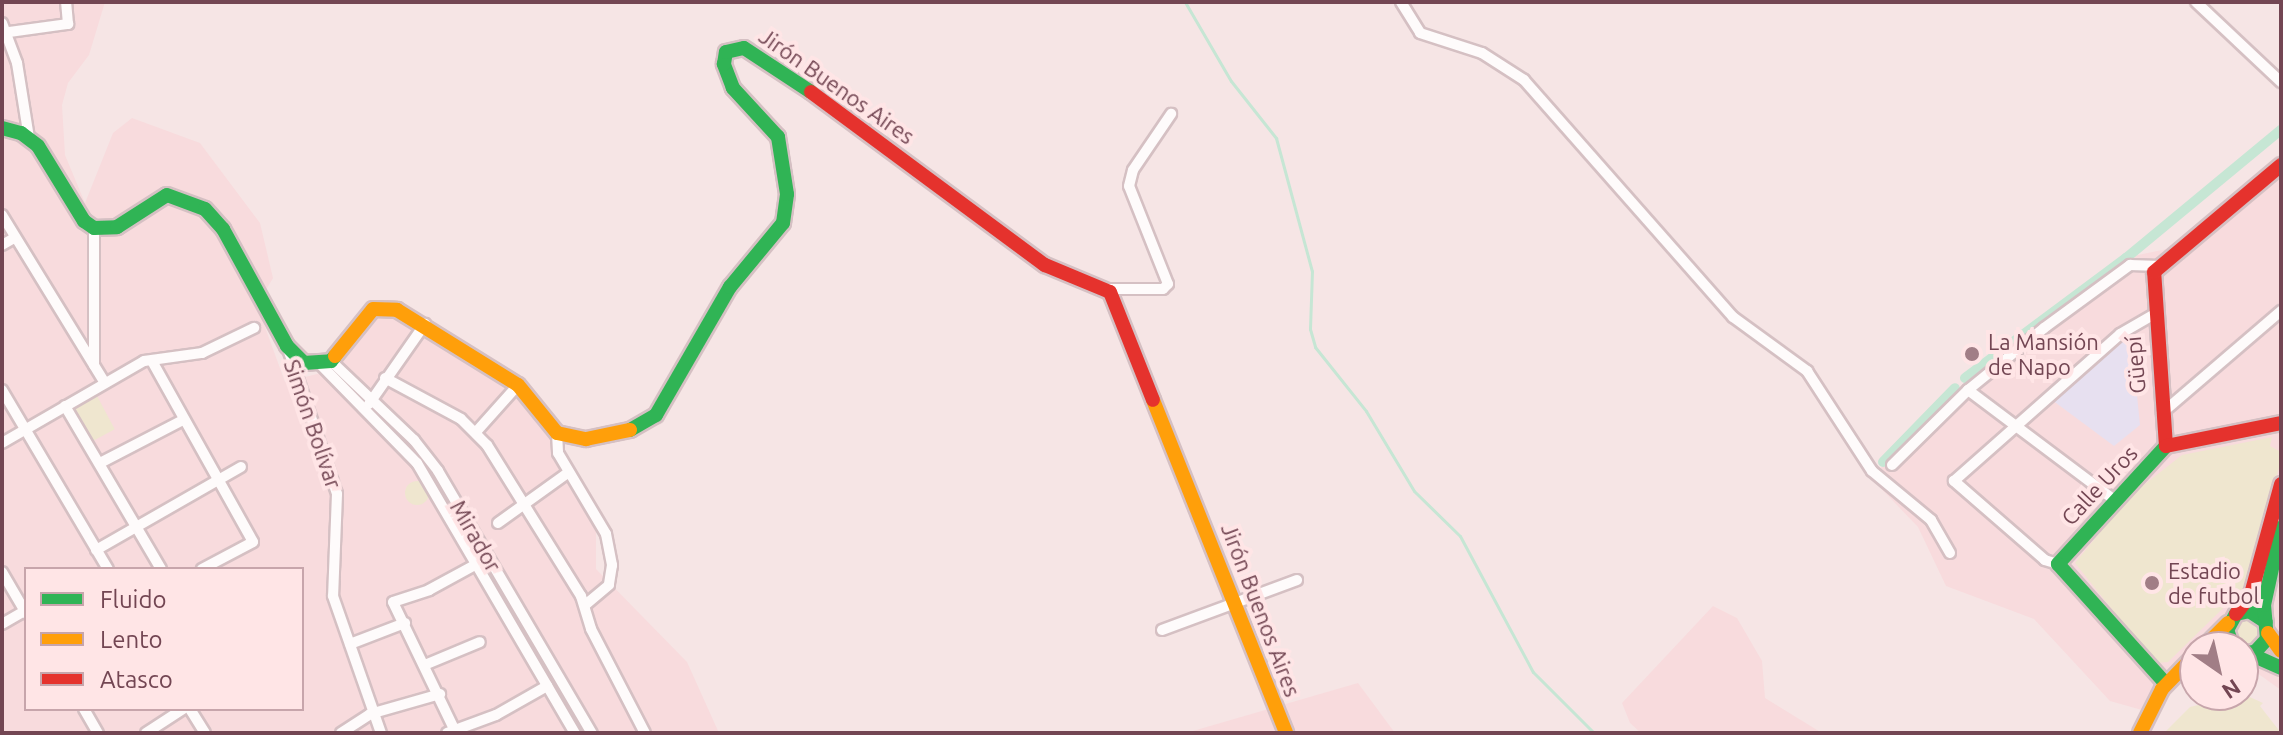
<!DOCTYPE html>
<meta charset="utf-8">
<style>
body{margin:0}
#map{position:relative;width:2283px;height:735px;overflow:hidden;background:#f6e5e5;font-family:Ubuntu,sans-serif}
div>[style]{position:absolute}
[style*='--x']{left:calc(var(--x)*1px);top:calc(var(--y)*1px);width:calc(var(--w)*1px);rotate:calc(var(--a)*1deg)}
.residential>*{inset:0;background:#f8dbdd}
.education>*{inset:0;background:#e7e0f0}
.green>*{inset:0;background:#efe6cf;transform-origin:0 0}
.round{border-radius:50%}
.stream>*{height:3px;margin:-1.5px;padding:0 1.5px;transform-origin:1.5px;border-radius:1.5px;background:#c6e6d4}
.canal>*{height:10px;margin:-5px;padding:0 5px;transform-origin:5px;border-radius:5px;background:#c6e6d4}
.roads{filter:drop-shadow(2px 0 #d5c0c3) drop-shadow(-2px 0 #d5c0c3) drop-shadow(0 2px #d5c0c3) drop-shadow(0 -2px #d5c0c3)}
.street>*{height:10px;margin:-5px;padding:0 5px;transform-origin:5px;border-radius:5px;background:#fefbfb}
.fast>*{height:14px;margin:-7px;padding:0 7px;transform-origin:7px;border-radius:7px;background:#30b455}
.slow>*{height:14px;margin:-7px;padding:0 7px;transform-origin:7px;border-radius:7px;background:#ff9f0a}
.jam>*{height:14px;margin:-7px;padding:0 7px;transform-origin:7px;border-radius:7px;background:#e5322d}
.dots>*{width:22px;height:22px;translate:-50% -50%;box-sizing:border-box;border:4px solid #ffe5e6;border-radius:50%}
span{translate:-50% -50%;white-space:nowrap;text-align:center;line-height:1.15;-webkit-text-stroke:8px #ffe5e6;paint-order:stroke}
.street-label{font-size:22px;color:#734653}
.poi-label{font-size:22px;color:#734653}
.left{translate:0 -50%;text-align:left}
.frame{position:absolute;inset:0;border:4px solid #734653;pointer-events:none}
.legend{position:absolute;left:24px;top:567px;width:280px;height:144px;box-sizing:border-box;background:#ffe5e6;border:2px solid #c7a5ab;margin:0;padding:10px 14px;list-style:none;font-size:24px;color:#734653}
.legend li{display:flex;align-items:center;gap:16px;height:40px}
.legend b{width:40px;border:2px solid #c7a5ab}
.north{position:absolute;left:2179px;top:631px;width:80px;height:80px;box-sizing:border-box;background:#ffe5e6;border:2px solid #c7a5ab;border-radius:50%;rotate:146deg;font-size:22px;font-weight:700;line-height:32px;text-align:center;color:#734653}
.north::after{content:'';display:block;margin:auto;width:28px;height:36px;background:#a17e86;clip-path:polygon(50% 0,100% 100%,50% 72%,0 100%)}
</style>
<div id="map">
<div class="residential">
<i style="clip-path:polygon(evenodd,2px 2px,105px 2px,89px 55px,68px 83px,62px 105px,65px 155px,85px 203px,113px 133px,132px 118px,200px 143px,260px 223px,273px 278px,257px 305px,285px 382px,321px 373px,338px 361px,377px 313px,404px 318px,520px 391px,546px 427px,596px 529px,596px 569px,687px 662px,719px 733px,2px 733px,2px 2px,26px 569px,302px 569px,302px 709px,26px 709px,26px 569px)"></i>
<i style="clip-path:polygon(2281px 154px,2281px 690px,2243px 663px,2243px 647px,2195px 647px,2195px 673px,2142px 710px,2110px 701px,2034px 619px,1946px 586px,1918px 527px,1871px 478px,1959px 388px,2133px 256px,2167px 249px)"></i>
<i style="clip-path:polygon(1713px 606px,1737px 618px,1762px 661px,1765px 698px,1822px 733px,1641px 733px,1630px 723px,1622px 703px)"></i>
<i style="clip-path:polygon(1358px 683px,1395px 733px,1186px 733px)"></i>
</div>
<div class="education">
<i style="clip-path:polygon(2131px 335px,2140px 425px,2114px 446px,2052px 400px)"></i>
</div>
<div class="green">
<i style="left:96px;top:394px;width:40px;height:27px;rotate:62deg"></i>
<i style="clip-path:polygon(2272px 437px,2270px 446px,2281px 452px,2281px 459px,2251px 581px,2168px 662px,2155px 663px,2075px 563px,2130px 496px,2182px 455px)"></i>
<i class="round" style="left:405px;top:481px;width:24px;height:24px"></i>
<i class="round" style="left:2235px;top:619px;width:26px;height:26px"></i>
<i style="clip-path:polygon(2243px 694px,2263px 703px,2260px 706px,2281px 733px,2164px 733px,2190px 707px)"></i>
</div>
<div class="stream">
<i style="--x:1185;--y:2;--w:91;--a:59.8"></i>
<i style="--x:1231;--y:81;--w:73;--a:51.7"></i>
<i style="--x:1276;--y:138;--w:138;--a:74.9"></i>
<i style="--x:1312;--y:271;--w:58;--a:92"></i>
<i style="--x:1310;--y:329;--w:19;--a:74"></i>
<i style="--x:1315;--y:347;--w:82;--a:51.4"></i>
<i style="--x:1366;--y:411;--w:93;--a:59"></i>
<i style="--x:1414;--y:491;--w:64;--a:44.4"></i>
<i style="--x:1460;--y:536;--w:154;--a:61.8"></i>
<i style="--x:1533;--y:672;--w:86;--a:45"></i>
</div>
<div class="canal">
<i style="--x:1965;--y:378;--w:201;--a:-36.7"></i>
<i style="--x:2126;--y:258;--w:201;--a:-39.6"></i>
<i style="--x:1883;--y:462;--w:103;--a:-45.8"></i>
</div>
<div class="roads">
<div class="street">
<i style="--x:1401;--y:2;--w:36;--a:58"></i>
<i style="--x:1420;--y:33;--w:65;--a:17.9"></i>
<i style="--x:1482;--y:53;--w:50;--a:32.7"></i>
<i style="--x:1524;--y:80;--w:316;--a:48.6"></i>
<i style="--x:1733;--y:317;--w:92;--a:36.1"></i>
<i style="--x:1807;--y:371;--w:119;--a:57"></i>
<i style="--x:1872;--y:471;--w:77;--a:39.7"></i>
<i style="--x:1931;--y:520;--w:38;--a:60"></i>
<i style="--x:2196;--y:2;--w:117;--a:43.3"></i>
<i style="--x:2;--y:23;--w:43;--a:69.4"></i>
<i style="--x:17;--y:63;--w:76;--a:80.9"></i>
<i style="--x:2;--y:33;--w:67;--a:-7.8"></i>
<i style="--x:68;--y:24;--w:22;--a:-95"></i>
<i style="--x:2;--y:215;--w:193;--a:58.5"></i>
<i style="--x:94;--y:228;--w:137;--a:90"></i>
<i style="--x:2;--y:245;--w:14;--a:-30"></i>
<i style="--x:1106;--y:289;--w:57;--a:0"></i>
<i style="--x:1163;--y:289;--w:7;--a:-45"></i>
<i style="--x:1168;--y:284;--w:105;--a:-111.7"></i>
<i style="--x:1129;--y:186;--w:16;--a:-76"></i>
<i style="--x:1133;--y:170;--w:68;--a:-55.8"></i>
<i style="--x:288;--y:349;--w:153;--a:71.3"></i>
<i style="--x:337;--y:494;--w:102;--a:92.2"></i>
<i style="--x:333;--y:596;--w:145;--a:70.7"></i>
<i style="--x:152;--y:361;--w:207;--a:60.8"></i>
<i style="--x:253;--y:542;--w:58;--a:152.1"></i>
<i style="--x:331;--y:361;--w:115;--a:43.6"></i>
<i style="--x:414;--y:440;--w:39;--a:52"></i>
<i style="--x:438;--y:471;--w:304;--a:59.6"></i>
<i style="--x:321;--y:365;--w:137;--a:45.6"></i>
<i style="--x:417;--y:463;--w:313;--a:59.7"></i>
<i style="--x:385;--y:378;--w:86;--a:28.3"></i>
<i style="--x:461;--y:419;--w:37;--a:45"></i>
<i style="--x:487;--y:445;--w:178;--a:58.1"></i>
<i style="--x:581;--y:596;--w:34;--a:73"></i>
<i style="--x:591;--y:629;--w:117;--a:62.6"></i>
<i style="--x:2;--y:390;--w:208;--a:59.4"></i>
<i style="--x:1968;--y:390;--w:181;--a:36.9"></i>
<i style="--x:369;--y:404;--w:98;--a:-55"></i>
<i style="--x:65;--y:406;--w:189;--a:59.5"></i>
<i style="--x:2162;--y:413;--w:157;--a:-40.6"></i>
<i style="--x:476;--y:432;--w:63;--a:-48.2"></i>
<i style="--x:557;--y:433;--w:20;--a:87"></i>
<i style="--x:558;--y:453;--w:94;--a:59.3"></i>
<i style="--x:606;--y:534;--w:32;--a:79"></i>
<i style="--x:612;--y:565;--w:20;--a:99"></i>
<i style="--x:609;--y:585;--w:31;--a:140"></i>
<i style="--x:2;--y:443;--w:164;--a:-30"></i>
<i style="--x:144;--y:361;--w:59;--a:-7.9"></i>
<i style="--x:202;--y:353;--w:58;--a:-25.7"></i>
<i style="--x:100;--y:463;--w:91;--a:-27.4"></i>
<i style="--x:1892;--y:465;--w:107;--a:-44.6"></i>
<i style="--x:1968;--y:390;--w:98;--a:-39.2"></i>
<i style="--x:2044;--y:328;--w:107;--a:-36.2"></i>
<i style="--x:2130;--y:265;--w:30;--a:2"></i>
<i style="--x:498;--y:523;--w:87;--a:-35.7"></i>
<i style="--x:96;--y:550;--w:167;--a:-29.8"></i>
<i style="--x:2058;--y:564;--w:14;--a:-163"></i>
<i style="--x:2045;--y:560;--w:121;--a:-139"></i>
<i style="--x:1954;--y:481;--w:222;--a:-41.5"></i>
<i style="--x:2120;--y:334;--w:38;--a:-30"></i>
<i style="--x:2;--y:572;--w:48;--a:59.7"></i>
<i style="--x:2;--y:624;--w:28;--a:-30"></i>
<i style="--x:1162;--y:630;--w:144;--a:-20.3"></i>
<i style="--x:350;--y:644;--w:59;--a:-20.9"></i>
<i style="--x:427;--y:664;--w:57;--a:-22.5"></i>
<i style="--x:84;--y:709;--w:28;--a:60"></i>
<i style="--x:190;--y:709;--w:28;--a:58"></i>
<i style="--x:146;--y:733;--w:44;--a:-33"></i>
<i style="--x:341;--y:733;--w:35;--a:-33"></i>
<i style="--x:370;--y:714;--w:73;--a:-15.9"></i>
<i style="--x:447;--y:733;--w:52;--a:-20.2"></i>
<i style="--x:496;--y:715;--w:59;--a:-29.6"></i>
<i style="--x:456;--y:733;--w:145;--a:-115.7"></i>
<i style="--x:393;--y:602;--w:38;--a:-18"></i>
<i style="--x:429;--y:590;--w:52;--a:-28.5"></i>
</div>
<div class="fast">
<i style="--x:2;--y:128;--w:20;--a:15"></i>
<i style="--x:21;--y:133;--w:21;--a:37"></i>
<i style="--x:38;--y:146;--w:88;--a:58.5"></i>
<i style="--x:84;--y:221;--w:12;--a:35"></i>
<i style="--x:94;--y:228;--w:23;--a:-2"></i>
<i style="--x:117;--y:227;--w:59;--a:-32.6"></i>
<i style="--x:167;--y:195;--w:40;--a:20.2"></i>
<i style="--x:205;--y:209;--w:27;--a:48"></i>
<i style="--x:223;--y:229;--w:133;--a:61.3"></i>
<i style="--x:287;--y:346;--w:24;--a:45"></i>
<i style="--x:304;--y:363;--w:27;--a:-4"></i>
<i style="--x:331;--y:361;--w:6;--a:-51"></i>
<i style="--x:630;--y:430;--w:30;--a:-30"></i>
<i style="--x:656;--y:415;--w:148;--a:-60"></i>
<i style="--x:730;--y:287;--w:83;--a:-50.4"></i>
<i style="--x:783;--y:223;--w:29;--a:-82"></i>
<i style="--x:787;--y:194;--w:58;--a:-99"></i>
<i style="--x:778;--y:137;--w:67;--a:-132.6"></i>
<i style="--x:733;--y:88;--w:26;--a:-111"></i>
<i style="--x:724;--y:64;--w:12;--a:-81"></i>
<i style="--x:726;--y:52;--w:18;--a:-13"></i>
<i style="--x:744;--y:48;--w:80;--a:33.3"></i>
<i style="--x:2166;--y:446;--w:160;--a:132.5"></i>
<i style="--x:2058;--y:564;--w:161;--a:48"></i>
<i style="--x:2233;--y:647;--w:18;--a:-109"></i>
<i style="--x:2227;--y:630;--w:18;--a:-61"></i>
<i style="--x:2236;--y:614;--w:13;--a:-13"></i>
<i style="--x:2249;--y:611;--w:20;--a:33"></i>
<i style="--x:2243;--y:653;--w:12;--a:-5"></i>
<i style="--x:2255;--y:652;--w:18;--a:-47"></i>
<i style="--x:2267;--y:639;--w:34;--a:-95"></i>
<i style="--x:2264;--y:605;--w:79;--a:-77.6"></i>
<i style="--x:2250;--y:654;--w:34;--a:24"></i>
</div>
<div class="slow">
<i style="--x:335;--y:356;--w:60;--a:-51"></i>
<i style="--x:373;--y:309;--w:24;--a:2"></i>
<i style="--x:397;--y:310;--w:142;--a:31.8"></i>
<i style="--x:518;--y:385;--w:62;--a:50.9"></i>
<i style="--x:557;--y:433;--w:30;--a:12"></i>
<i style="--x:586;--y:439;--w:45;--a:-11.6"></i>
<i style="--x:1153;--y:400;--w:359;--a:68.2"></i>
<i style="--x:2268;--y:633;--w:22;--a:54"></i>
<i style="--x:2204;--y:647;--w:34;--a:-45"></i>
<i style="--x:2140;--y:733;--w:49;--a:-63.4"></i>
<i style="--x:2162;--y:689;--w:47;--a:-45.9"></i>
</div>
<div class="jam">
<i style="--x:811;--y:92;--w:291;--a:36.5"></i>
<i style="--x:1045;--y:265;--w:70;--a:22.6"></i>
<i style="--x:1110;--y:292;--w:116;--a:68.3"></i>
<i style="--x:2166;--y:446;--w:174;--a:-93.9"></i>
<i style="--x:2154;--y:272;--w:166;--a:-40.1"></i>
<i style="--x:2166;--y:446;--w:117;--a:-11.3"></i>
<i style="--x:2236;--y:614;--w:25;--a:-53"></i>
<i style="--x:2251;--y:594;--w:114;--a:-74.7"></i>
</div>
</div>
<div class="dots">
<i style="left:1972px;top:354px;background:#a17e86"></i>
<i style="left:2152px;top:583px;background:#a17e86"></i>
</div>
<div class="street-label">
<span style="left:837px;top:86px;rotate:35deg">Jirón Buenos Aires</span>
<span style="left:2135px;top:365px;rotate:-95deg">Güepí</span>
<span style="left:313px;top:424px;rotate:71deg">Simón Bolívar</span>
<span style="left:2099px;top:485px;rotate:-47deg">Calle Uros</span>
<span style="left:476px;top:536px;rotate:60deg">Mirador</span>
<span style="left:1261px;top:610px;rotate:69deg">Jirón Buenos Aires</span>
</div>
<div class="poi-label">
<span class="left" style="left:1988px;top:354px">La Mansión<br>de Napo</span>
<span class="left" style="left:2168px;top:583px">Estadio<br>de futbol</span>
</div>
<div class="frame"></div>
<ul class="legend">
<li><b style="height:10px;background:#30b455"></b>Fluido</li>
<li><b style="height:10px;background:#ff9f0a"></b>Lento</li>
<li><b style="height:10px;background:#e5322d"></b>Atasco</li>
</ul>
<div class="north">N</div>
</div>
